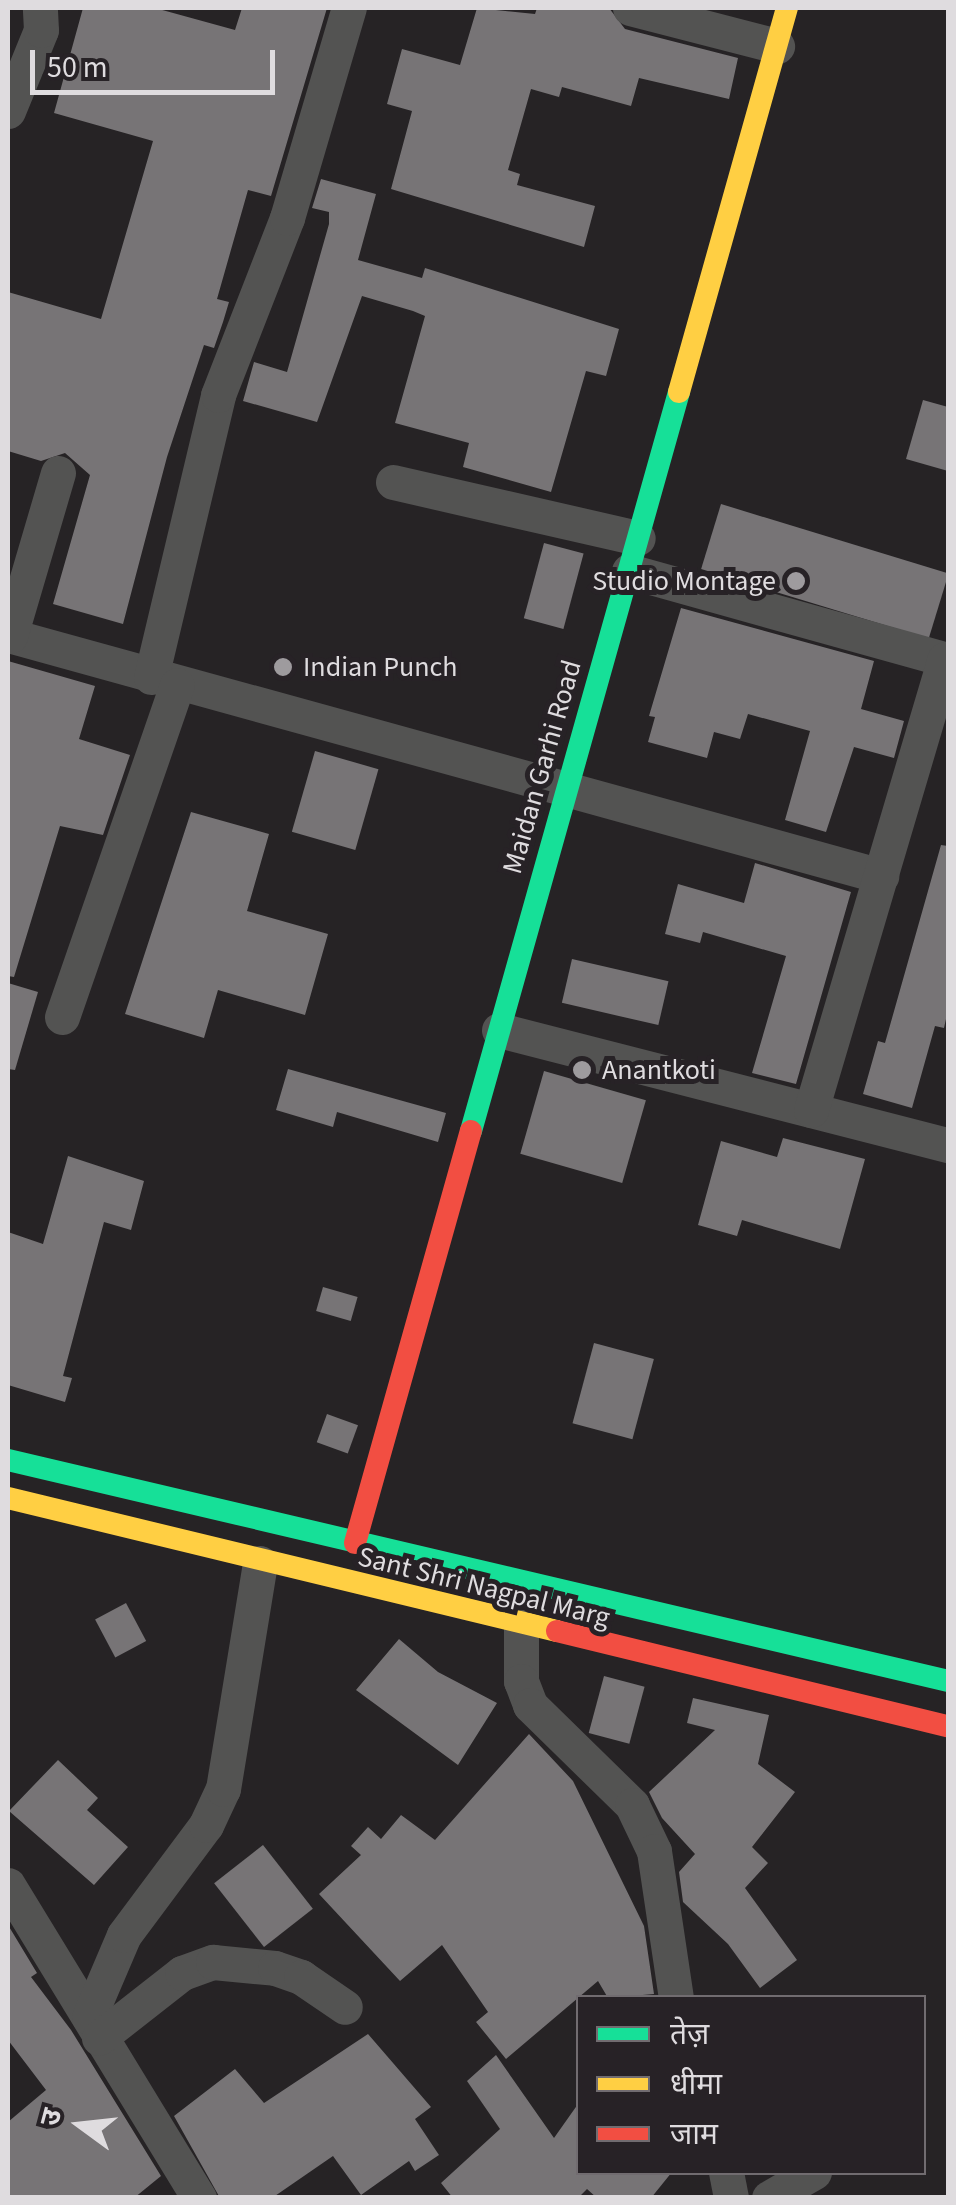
<!DOCTYPE html>
<meta charset="utf-8">
<style>
body{margin:0}
#map{position:relative;width:956px;height:2205px;overflow:hidden;background:#262325;font-family:"Source Sans 3","Noto Sans Devanagari",sans-serif}
div>[style]{position:absolute}
[style*='--x']{left:calc(var(--x)*1px);top:calc(var(--y)*1px);width:calc(var(--w)*1px);rotate:calc(var(--a)*1deg)}
.building>*{inset:0;background:#777476;transform-origin:0 0}
.street>*{height:35px;margin:-17.5px;padding:0 17.5px;transform-origin:17.5px;border-radius:17.5px;background:#535352}
.fast>*{height:22px;margin:-11px;padding:0 11px;transform-origin:11px;border-radius:11px;background:#16e098}
.slow>*{height:22px;margin:-11px;padding:0 11px;transform-origin:11px;border-radius:11px;background:#ffcf43}
.jam>*{height:22px;margin:-11px;padding:0 11px;transform-origin:11px;border-radius:11px;background:#f24e42}
.dots>*{width:28px;height:28px;translate:-50% -50%;box-sizing:border-box;border:5px solid #272226;border-radius:50%}
span{translate:-50% -50%;white-space:nowrap;text-align:center;line-height:1.15;-webkit-text-stroke:10px #272226;paint-order:stroke}
.poi-label{font-size:28px;color:#dfdcdf}
.right{translate:-100% -50%;text-align:right}
.left{translate:0 -50%;text-align:left}
.street-label{font-size:28px;color:#dfdcdf}
.frame{position:absolute;inset:0;border:10px solid #dfdcdf;pointer-events:none}
.legend{position:absolute;left:576px;top:1995px;width:350px;height:180px;box-sizing:border-box;background:#272226;border:2px solid #716c70;margin:0;padding:12px 18px;list-style:none;font-size:30px;color:#dfdcdf}
.legend li{display:flex;align-items:center;gap:20px;height:50px}
.legend b{width:50px;border:2px solid #716c70}
.north{position:absolute;left:30px;top:2075px;width:100px;height:100px;-webkit-text-stroke:8px #272226;paint-order:stroke;rotate:285deg;font-size:28px;font-weight:700;line-height:40px;text-align:center;color:#dfdcdf}
.north::after{content:'';display:block;margin:auto;width:35px;height:45px;background:#dfdcdf;clip-path:polygon(50% 0,100% 100%,50% 72%,0 100%)}
.scale{position:absolute;left:30px;top:50px;width:245px;height:45px;box-sizing:border-box;border:5px solid #dfdcdf;border-top:0;padding-left:12px;font-size:30px;line-height:35px;white-space:nowrap;color:#dfdcdf;-webkit-text-stroke:8px #272226;paint-order:stroke}
</style>
<div id="map">
<div class="building">
<i style="clip-path:polygon(83px 8px,155px 8px,235px 30px,242px 8px,327px 8px,271px 196px,248px 190px,217px 299px,229px 302px,223px 322px,214px 348px,204px 345px,167px 457px,123px 624px,53px 604px,90px 475px,65px 453px,41px 461px,8px 451px,8px 292px,101px 319px,153px 141px,54px 113px)"></i>
<i style="clip-path:polygon(477px 8px,535px 14px,537px 8px,609px 8px,625px 29px,738px 58px,729px 99px,639px 78px,631px 106px,562px 87px,559px 97px,531px 89px,508px 170px,520px 174px,517px 185px,595px 206px,584px 247px,391px 189px,412px 111px,387px 104px,402px 49px,460px 65px)"></i>
<i style="clip-path:polygon(321px 179px,376px 194px,358px 260px,422px 278px,425px 268px,619px 329px,606px 376px,586px 371px,551px 492px,463px 467px,469px 443px,395px 423px,425px 316px,413px 311px,362px 296px,317px 422px,243px 401px,254px 362px,287px 372px,329px 224px,329px 212px,312px 208px)"></i>
<i style="clip-path:polygon(923px 400px,948px 407px,948px 471px,906px 459px)"></i>
<i style="left:721px;top:504px;width:238px;height:68px;rotate:17deg"></i>
<i style="left:544px;top:543px;width:41px;height:78px;rotate:15deg"></i>
<i style="clip-path:polygon(681px 608px,874px 661px,861px 709px,904px 721px,894px 758px,854px 747px,826px 832px,785px 820px,810px 731px,748px 714px,740px 739px,714px 732px,707px 758px,648px 742px,655px 717px,649px 716px)"></i>
<i style="clip-path:polygon(8px 661px,95px 686px,79px 739px,130px 755px,103px 835px,60px 826px,14px 977px,8px 976px)"></i>
<i style="left:315px;top:751px;width:66px;height:84px;rotate:16deg"></i>
<i style="clip-path:polygon(191px 812px,269px 834px,247px 911px,328px 934px,305px 1015px,218px 990px,204px 1038px,125px 1014px)"></i>
<i style="clip-path:polygon(941px 845px,948px 846px,948px 1010px,944px 1028px,935px 1026px,912px 1108px,863px 1094px,878px 1041px,885px 1043px)"></i>
<i style="clip-path:polygon(755px 863px,851px 892px,796px 1084px,752px 1073px,786px 956px,703px 932px,700px 943px,665px 934px,678px 884px,744px 903px)"></i>
<i style="left:572px;top:959px;width:99px;height:45px;rotate:13deg"></i>
<i style="clip-path:polygon(8px 983px,38px 992px,15px 1070px,8px 1069px)"></i>
<i style="clip-path:polygon(288px 1069px,446px 1113px,438px 1142px,337px 1112px,333px 1127px,276px 1110px)"></i>
<i style="left:544px;top:1071px;width:106px;height:86px;rotate:16deg"></i>
<i style="clip-path:polygon(783px 1138px,865px 1159px,840px 1249px,742px 1220px,737px 1236px,698px 1225px,721px 1141px,777px 1157px)"></i>
<i style="clip-path:polygon(68px 1156px,144px 1181px,131px 1230px,104px 1222px,63px 1376px,72px 1378px,65px 1402px,8px 1385px,8px 1232px,43px 1244px)"></i>
<i style="left:323px;top:1287px;width:36px;height:25px;rotate:16deg"></i>
<i style="left:594px;top:1343px;width:62px;height:83px;rotate:15deg"></i>
<i style="left:327px;top:1414px;width:33px;height:30px;rotate:20deg"></i>
<i style="left:126px;top:1603px;width:43px;height:35px;rotate:62deg"></i>
<i style="clip-path:polygon(399px 1639px,438px 1672px,497px 1703px,458px 1765px,356px 1690px)"></i>
<i style="left:604px;top:1676px;width:42px;height:59px;rotate:15deg"></i>
<i style="clip-path:polygon(693px 1698px,769px 1715px,758px 1764px,795px 1792px,752px 1847px,768px 1863px,745px 1888px,797px 1960px,760px 1988px,728px 1944px,683px 1902px,679px 1872px,695px 1854px,662px 1818px,649px 1792px,715px 1730px,687px 1723px)"></i>
<i style="clip-path:polygon(529px 1734px,573px 1781px,644px 1926px,654px 1994px,608px 1998px,598px 1981px,506px 2059px,476px 2022px,488px 2012px,442px 1945px,400px 1981px,319px 1894px,361px 1855px,351px 1846px,368px 1827px,381px 1839px,401px 1815px,435px 1840px)"></i>
<i style="clip-path:polygon(58px 1760px,98px 1798px,87px 1810px,128px 1847px,94px 1885px,9px 1811px)"></i>
<i style="left:263px;top:1845px;width:81px;height:62px;rotate:52deg"></i>
<i style="clip-path:polygon(8px 1925px,37px 1973px,31px 1977px,71px 2030px,161px 2176px,134px 2198px,8px 2198px,8px 2122px,46px 2090px,8px 2040px)"></i>
<i style="clip-path:polygon(368px 2034px,431px 2107px,415px 2119px,439px 2155px,415px 2171px,409px 2161px,361px 2195px,333px 2156px,272px 2198px,220px 2198px,174px 2116px,235px 2069px,264px 2103px)"></i>
<i style="clip-path:polygon(496px 2055px,554px 2138px,578px 2104px,578px 2172px,672px 2172px,651px 2198px,597px 2198px,587px 2189px,578px 2198px,453px 2198px,441px 2183px,500px 2129px,467px 2081px)"></i>
</div>
<div class="street">
<i style="--x:630;--y:8;--w:152;--a:14.5"></i>
<i style="--x:8;--y:111;--w:87;--a:-67.8"></i>
<i style="--x:41;--y:30;--w:22;--a:-93"></i>
<i style="--x:393;--y:482;--w:251;--a:12.9"></i>
<i style="--x:629;--y:571;--w:331;--a:15.6"></i>
<i style="--x:8;--y:635;--w:906;--a:15.43"></i>
<i style="--x:10;--y:636;--w:170;--a:-73.6"></i>
<i style="--x:151;--y:677;--w:290;--a:-76.6"></i>
<i style="--x:218;--y:395;--w:190;--a:-68.7"></i>
<i style="--x:287;--y:218;--w:219;--a:-73.6"></i>
<i style="--x:62;--y:1017;--w:351;--a:-70.9"></i>
<i style="--x:499;--y:1030;--w:463;--a:14.4"></i>
<i style="--x:811;--y:1110;--w:470;--a:-73.5"></i>
<i style="--x:521;--y:1627;--w:54;--a:90"></i>
<i style="--x:521;--y:1681;--w:26;--a:69"></i>
<i style="--x:530;--y:1705;--w:143;--a:44.4"></i>
<i style="--x:632;--y:1805;--w:51;--a:64.4"></i>
<i style="--x:654;--y:1851;--w:149;--a:81.5"></i>
<i style="--x:8;--y:1885;--w:367;--a:58.6"></i>
<i style="--x:89;--y:2017;--w:89;--a:-66.9"></i>
<i style="--x:124;--y:1935;--w:137;--a:-53.3"></i>
<i style="--x:206;--y:1825;--w:40;--a:-65"></i>
<i style="--x:223;--y:1789;--w:229;--a:-80.7"></i>
<i style="--x:99;--y:2038;--w:105;--a:-38.1"></i>
<i style="--x:182;--y:1973;--w:33;--a:-20"></i>
<i style="--x:213;--y:1962;--w:62;--a:5.5"></i>
<i style="--x:275;--y:1968;--w:28;--a:19"></i>
<i style="--x:301;--y:1977;--w:53;--a:34.3"></i>
<i style="--x:726;--y:2172;--w:26;--a:79"></i>
<i style="--x:769;--y:2198;--w:52;--a:-30"></i>
</div>
<div class="fast">
<i style="--x:471;--y:1131;--w:768;--a:-74.28"></i>
<i style="--x:8;--y:1460;--w:966;--a:13.23"></i>
</div>
<div class="slow">
<i style="--x:679;--y:392;--w:399;--a:-74.3"></i>
<i style="--x:8;--y:1498;--w:565;--a:13.62"></i>
</div>
<div class="jam">
<i style="--x:355;--y:1543;--w:428;--a:-74.3"></i>
<i style="--x:557;--y:1631;--w:402;--a:13.7"></i>
</div>
<div class="dots">
<i style="left:796px;top:581px;background:#9e9b9e"></i>
<i style="left:283px;top:667px;background:#9e9b9e"></i>
<i style="left:582px;top:1070px;background:#9e9b9e"></i>
</div>
<div class="poi-label">
<span class="right" style="left:776px;top:581px">Studio Montage</span>
<span class="left" style="left:303px;top:667px">Indian Punch</span>
<span class="left" style="left:602px;top:1070px">Anantkoti</span>
</div>
<div class="street-label">
<span style="left:542px;top:767px;rotate:-74deg">Maidan Garhi Road</span>
<span style="left:484px;top:1587px;rotate:14deg">Sant Shri Nagpal Marg</span>
</div>
<div class="frame"></div>
<ul class="legend">
<li><b style="height:12px;background:#16e098"></b>तेज़</li>
<li><b style="height:12px;background:#ffcf43"></b>धीमा</li>
<li><b style="height:12px;background:#f24e42"></b>जाम</li>
</ul>
<div class="north">उ</div>
<div class="scale">50 m</div>
</div>
